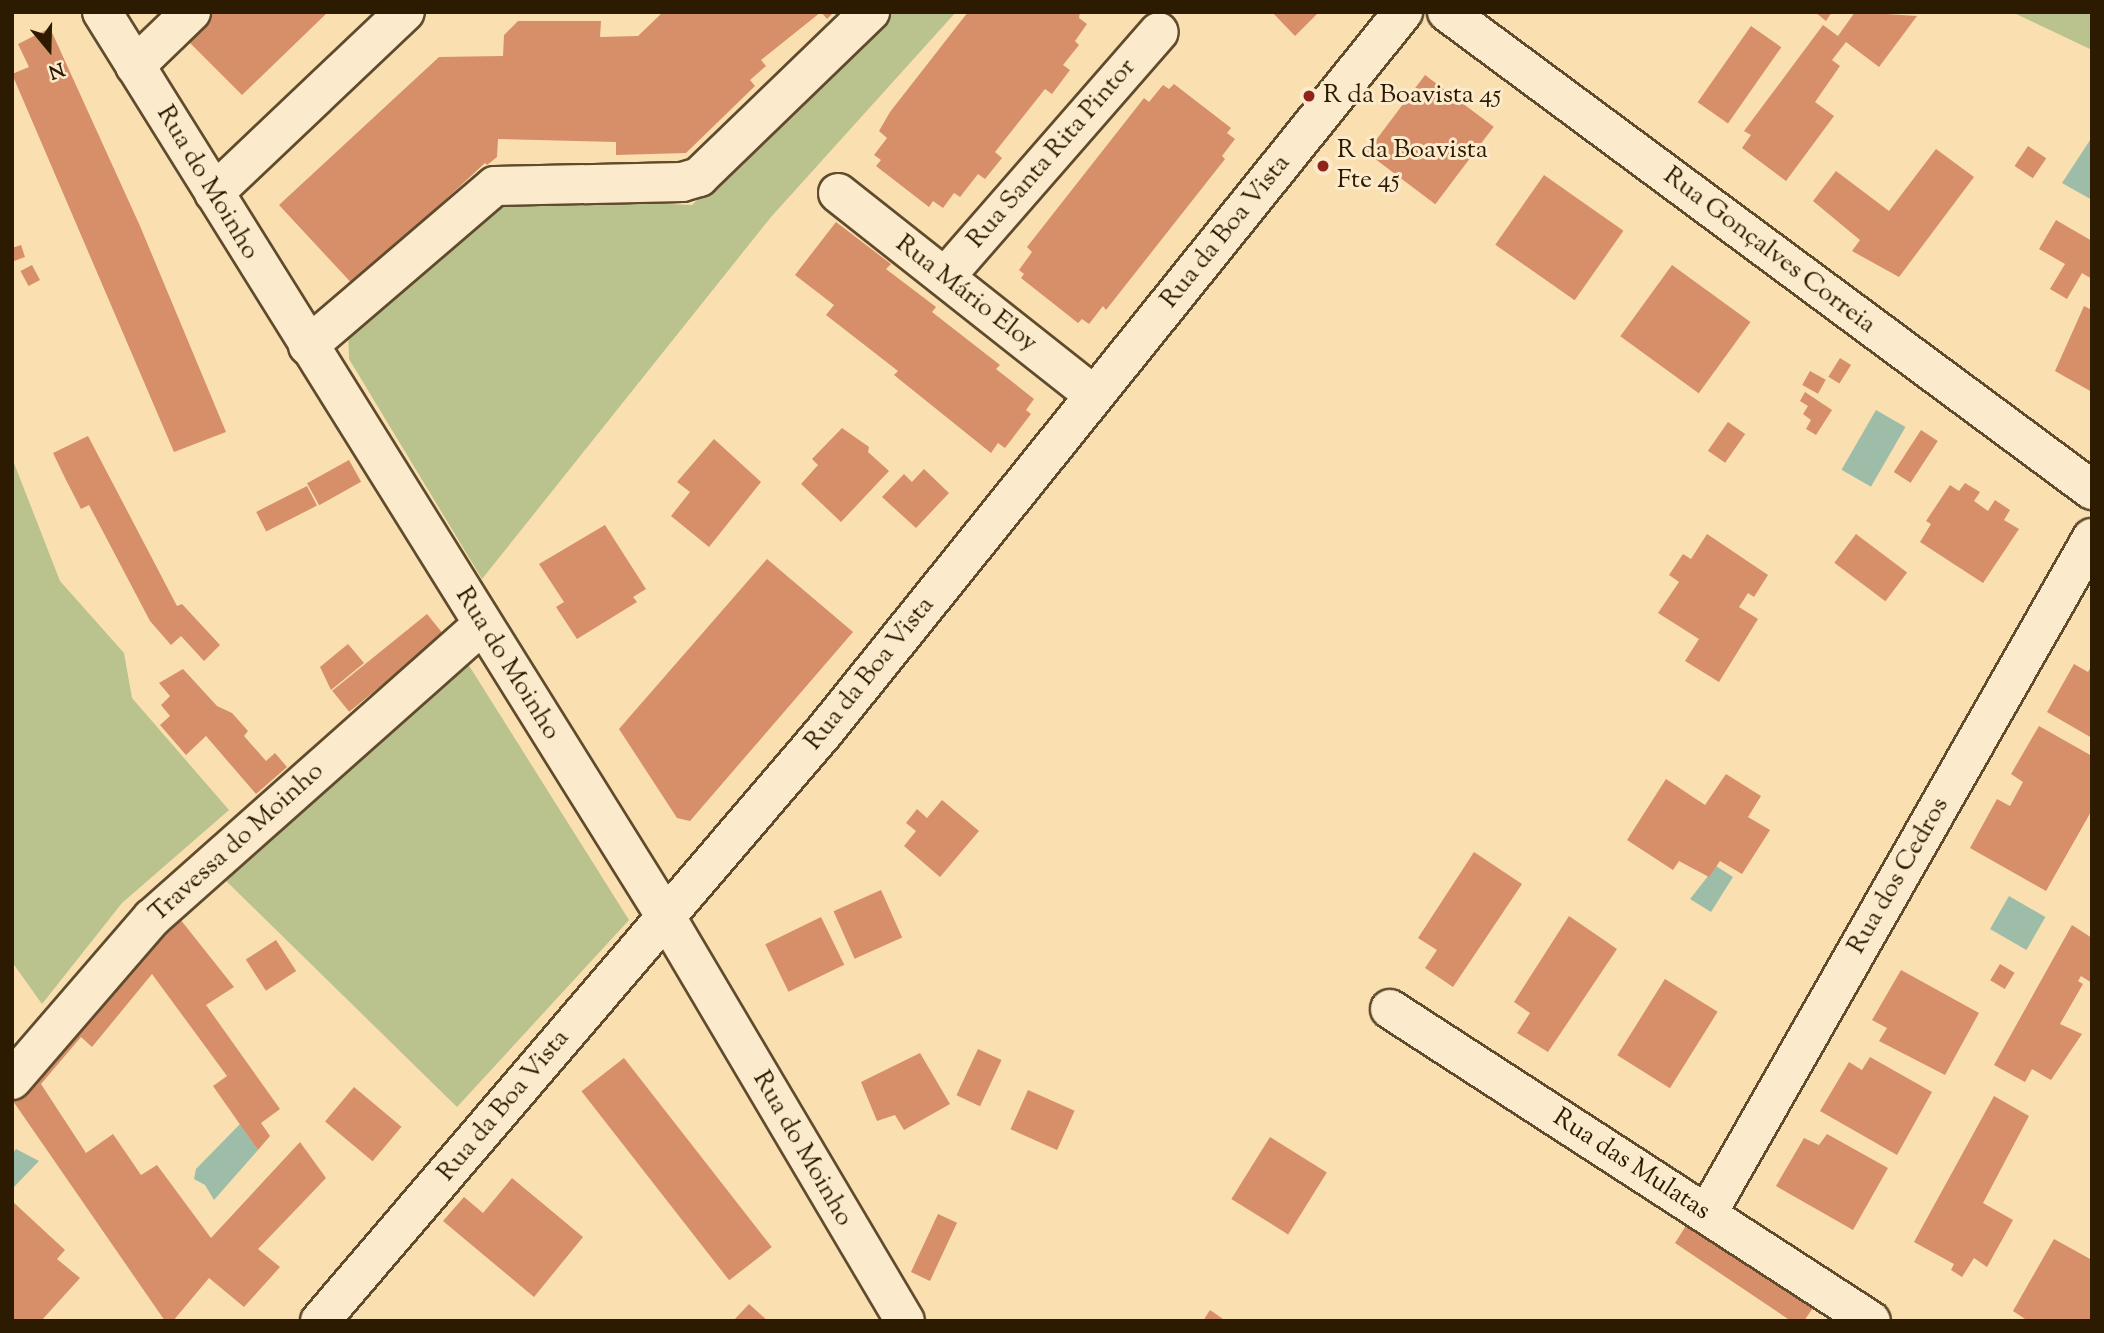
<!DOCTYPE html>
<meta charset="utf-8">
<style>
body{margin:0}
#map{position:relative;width:2104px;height:1333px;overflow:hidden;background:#fadfb1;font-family:"Sorts Mill Goudy",serif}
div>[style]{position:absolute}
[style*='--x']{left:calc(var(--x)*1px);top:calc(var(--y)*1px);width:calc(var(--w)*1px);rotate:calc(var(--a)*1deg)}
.green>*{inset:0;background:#bac28e}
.water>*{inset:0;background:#9ebda9;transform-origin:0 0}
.building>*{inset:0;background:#d68f68;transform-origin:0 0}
.roads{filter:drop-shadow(2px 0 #604b2d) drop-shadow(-2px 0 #604b2d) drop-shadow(0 2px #604b2d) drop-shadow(0 -2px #604b2d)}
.minor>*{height:38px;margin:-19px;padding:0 19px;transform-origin:19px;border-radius:19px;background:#fceacc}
.dots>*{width:19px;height:19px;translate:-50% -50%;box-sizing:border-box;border:4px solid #fceacc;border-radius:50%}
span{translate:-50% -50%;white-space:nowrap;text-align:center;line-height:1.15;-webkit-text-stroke:6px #fceacc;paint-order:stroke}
.poi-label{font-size:26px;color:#2c1a01}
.left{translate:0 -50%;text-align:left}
.street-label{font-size:26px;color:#2c1a01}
.frame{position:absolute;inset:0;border:14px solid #2c1a01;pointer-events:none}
.north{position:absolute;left:14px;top:14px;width:70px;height:70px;-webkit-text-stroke:5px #fceacc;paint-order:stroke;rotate:161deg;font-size:19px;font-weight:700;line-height:28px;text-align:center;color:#2c1a01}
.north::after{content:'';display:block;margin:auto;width:24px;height:32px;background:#2c1a01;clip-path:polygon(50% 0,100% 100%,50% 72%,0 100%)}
</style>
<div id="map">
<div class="green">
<i style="clip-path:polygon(892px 12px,956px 12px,771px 217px,482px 579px,349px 359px,348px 329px,500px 197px,692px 205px)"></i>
<i style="clip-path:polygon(2012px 12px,2092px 12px,2092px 50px)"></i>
<i style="clip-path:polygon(12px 458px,60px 581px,124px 653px,132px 698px,229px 810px,122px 903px,42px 1004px,12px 962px)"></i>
<i style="clip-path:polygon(468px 664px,629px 920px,457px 1107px,218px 873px)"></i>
</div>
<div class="water">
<i style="clip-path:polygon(2092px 137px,2092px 200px,2062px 183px)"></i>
<i style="left:1876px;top:410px;width:34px;height:69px;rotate:30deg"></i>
<i style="clip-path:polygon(1716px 866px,1733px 877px,1711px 912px,1690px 899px)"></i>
<i style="left:2009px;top:896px;width:42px;height:38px;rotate:30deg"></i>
<i style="clip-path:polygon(240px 1124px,258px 1150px,214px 1200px,205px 1185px,194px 1179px,196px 1169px)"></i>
<i style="clip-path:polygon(16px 1149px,39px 1161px,12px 1189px,12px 1154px)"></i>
</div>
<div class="building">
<i style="clip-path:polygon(328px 12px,242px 95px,161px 14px,163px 12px)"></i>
<i style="clip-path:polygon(663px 12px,834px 12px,827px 19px,821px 12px,761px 60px,766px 66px,750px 80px,755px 86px,686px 153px,616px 155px,616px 142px,498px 139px,497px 157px,487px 165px,485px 163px,386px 255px,357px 289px,279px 205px,439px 57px,503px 56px,504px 35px,518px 21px,601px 21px,600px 37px,638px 36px)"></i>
<i style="clip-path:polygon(968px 12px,1080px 12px,1079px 18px,1087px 24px,1075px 41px,1079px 45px,1063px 65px,1070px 70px,1052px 94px,1045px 89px,995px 152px,1002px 158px,985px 179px,978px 174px,960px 197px,954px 193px,943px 208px,933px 201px,929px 207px,876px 166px,881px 160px,874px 155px,887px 138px,879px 131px,890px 112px)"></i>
<i style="clip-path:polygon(1272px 12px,1319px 12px,1295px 36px)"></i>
<i style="clip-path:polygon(1815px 12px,1832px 12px,1826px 21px)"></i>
<i style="clip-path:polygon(1855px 12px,1917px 16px,1879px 67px,1846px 42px,1832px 60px,1840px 66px,1815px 102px,1834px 116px,1786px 181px,1742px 148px,1751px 135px,1744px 131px,1823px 25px,1838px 36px)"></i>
<i style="left:1751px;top:26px;width:37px;height:93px;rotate:35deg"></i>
<i style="clip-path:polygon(50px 28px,140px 226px,226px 432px,174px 452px,12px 74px,29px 67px,18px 44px)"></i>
<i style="left:1425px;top:75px;width:86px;height:97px;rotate:37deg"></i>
<i style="clip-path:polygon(1174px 84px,1231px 128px,1227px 133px,1235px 139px,1222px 156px,1225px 159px,1106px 310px,1103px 306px,1089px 324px,1082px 319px,1078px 323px,1021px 278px,1024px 274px,1019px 270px,1032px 252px,1027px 247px,1144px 98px,1149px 102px,1163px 85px,1169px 89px)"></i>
<i style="left:2028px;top:146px;width:22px;height:24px;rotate:34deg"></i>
<i style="clip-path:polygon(1936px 149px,1974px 177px,1899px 277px,1852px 251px,1860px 240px,1813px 201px,1836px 171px,1889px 211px)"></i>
<i style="left:1544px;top:175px;width:97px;height:85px;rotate:35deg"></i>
<i style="clip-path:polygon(2056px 220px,2092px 241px,2092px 279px,2082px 273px,2067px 299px,2050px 289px,2065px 264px,2039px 249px)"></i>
<i style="clip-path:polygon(836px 222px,891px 264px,886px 269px,936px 307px,932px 312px,1000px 365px,996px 369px,1034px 399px,1026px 410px,1031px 414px,1005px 448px,998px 443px,991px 453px,894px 375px,898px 371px,826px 315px,834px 305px,795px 275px)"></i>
<i style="clip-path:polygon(21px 245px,25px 257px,14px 261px,12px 248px)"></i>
<i style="left:32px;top:265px;width:17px;height:13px;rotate:62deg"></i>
<i style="left:1672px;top:265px;width:97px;height:88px;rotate:36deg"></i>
<i style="clip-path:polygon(2084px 306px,2092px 310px,2092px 392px,2055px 371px)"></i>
<i style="left:1840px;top:358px;width:13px;height:22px;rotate:32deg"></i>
<i style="left:1810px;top:371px;width:18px;height:16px;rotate:29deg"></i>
<i style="clip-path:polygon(1805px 392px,1832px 410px,1816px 435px,1806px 429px,1811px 420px,1803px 414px,1808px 406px,1800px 401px)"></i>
<i style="left:1728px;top:422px;width:21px;height:35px;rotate:35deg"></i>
<i style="clip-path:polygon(842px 428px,869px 447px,868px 452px,889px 471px,841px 522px,801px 484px,818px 465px,812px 459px)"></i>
<i style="left:1921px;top:430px;width:20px;height:50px;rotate:33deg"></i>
<i style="clip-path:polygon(88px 436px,177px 606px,182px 604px,220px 645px,204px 661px,181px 636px,171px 645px,150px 621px,89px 505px,81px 509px,66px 480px,53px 453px)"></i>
<i style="clip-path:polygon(714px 439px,761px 482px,709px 547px,671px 516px,690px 492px,677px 482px)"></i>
<i style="left:349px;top:460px;width:25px;height:48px;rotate:61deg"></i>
<i style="clip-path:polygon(924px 469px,949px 493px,916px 528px,882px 497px,904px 474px,912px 482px)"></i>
<i style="clip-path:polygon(1965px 483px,1980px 492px,1974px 501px,1988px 511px,1995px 500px,2010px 510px,2004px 520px,2019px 529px,1983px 583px,1920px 542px,1931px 524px,1926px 521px,1950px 485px,1959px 491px)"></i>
<i style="left:307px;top:486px;width:22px;height:57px;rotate:63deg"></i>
<i style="clip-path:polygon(605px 525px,646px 589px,633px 597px,637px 602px,577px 639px,556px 607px,564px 602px,539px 564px)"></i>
<i style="clip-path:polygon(1707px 534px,1768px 575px,1754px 597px,1748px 593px,1739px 607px,1758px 619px,1719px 682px,1685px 661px,1699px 639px,1658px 613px,1679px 582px,1669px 575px,1683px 554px,1691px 559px)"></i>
<i style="left:1856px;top:534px;width:64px;height:36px;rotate:37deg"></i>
<i style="clip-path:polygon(767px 559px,853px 632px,690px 821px,677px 818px,619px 729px)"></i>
<i style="left:427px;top:614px;width:27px;height:122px;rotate:51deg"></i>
<i style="clip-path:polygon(348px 644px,364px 663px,331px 690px,320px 667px)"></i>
<i style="clip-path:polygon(2074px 664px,2088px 672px,2092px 665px,2092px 738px,2047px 712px)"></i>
<i style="clip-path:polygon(183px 669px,217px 706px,232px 713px,248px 731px,244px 736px,266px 761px,275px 753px,287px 767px,256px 794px,206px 736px,186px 755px,160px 725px,170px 716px,161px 705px,170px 696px,159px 683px)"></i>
<i style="clip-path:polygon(2039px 726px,2092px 756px,2092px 810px,2046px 891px,1970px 848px,1997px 799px,2010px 806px,2023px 782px,2011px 774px)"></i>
<i style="clip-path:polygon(1726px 774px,1761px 796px,1748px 817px,1770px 830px,1742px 874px,1720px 861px,1709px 877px,1679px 861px,1673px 870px,1627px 840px,1666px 779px,1705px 805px)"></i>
<i style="clip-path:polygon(942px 800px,979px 831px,940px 877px,904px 846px,916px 831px,906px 823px,917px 809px,927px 818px)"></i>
<i style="clip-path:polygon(1474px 852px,1522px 884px,1453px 987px,1425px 968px,1437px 950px,1418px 938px)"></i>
<i style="left:881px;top:890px;width:52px;height:52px;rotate:66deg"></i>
<i style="clip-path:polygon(176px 914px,234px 987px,206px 1005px,280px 1109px,261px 1123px,270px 1136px,258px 1150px,213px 1086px,227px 1076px,152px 974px,92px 1047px,81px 1037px,41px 1084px,86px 1153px,113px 1134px,141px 1175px,157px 1165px,211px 1238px,300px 1142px,326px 1178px,258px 1249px,280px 1267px,244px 1307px,209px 1278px,173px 1321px,165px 1321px,13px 1101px)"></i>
<i style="clip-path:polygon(1569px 916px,1617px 949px,1548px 1052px,1517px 1033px,1530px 1013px,1514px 1002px)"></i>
<i style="left:821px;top:917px;width:53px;height:62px;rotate:64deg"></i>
<i style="clip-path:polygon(2072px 925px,2092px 938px,2092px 983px,2081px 976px,2078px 981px,2083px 984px,2060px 1024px,2082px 1034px,2051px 1080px,2032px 1069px,2025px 1082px,1994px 1065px)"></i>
<i style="left:276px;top:940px;width:37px;height:36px;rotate:57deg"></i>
<i style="left:2000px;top:964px;width:17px;height:19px;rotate:31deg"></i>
<i style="clip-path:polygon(1901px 970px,1979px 1013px,1945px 1075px,1879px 1041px,1887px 1028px,1872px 1020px)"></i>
<i style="left:1665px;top:979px;width:62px;height:90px;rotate:32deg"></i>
<i style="left:978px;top:1049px;width:26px;height:51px;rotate:25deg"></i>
<i style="clip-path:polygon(920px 1053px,950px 1104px,904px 1130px,895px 1115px,877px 1121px,861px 1082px)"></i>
<i style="clip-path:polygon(1870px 1057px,1932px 1092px,1897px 1155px,1820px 1111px,1849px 1062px,1862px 1070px)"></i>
<i style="left:624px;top:1058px;width:240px;height:54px;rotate:52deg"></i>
<i style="left:354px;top:1087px;width:62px;height:45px;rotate:40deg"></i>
<i style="left:1028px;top:1090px;width:51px;height:43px;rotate:24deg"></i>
<i style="clip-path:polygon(1994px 1096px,2029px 1116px,1983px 1203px,2013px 1220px,1987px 1267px,1974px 1258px,1962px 1277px,1951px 1270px,1954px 1264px,1914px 1242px)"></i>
<i style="clip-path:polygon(1827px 1134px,1888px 1168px,1853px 1230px,1776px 1186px,1804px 1138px,1819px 1145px)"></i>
<i style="left:1270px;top:1137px;width:67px;height:73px;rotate:32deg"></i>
<i style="clip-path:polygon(512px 1178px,583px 1237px,534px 1297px,443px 1221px,464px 1197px,483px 1213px)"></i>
<i style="clip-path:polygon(12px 1201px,65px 1250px,57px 1259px,80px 1278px,41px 1321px,12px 1321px)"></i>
<i style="left:938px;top:1214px;width:21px;height:64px;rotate:25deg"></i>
<i style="clip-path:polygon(1689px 1221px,1815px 1305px,1804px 1321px,1791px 1321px,1675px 1243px)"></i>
<i style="clip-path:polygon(2054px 1239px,2092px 1260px,2092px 1321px,2028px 1321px,2013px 1311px)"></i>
<i style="clip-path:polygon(749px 1304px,768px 1321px,733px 1321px)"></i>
<i style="clip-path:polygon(1210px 1310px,1226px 1321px,1203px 1321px)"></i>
</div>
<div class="roads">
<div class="minor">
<i style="--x:102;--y:12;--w:1066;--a:58.07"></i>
<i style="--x:666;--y:917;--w:469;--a:59.4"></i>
<i style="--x:1447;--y:12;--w:803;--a:36.54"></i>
<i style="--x:135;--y:66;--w:78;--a:-44"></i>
<i style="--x:214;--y:193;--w:263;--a:-43.5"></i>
<i style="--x:838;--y:193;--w:326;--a:38.3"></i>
<i style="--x:945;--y:277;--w:325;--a:-48.9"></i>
<i style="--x:308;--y:346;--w:246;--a:-40.6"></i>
<i style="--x:495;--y:186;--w:187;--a:-1.2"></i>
<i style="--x:682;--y:182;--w:18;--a:-16"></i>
<i style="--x:699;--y:177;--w:238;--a:-44"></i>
<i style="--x:1390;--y:1009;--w:573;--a:32.97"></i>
<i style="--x:12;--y:1080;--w:214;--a:-49.2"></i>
<i style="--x:152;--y:918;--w:441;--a:-41.6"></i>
<i style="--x:1707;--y:1214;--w:778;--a:-60.34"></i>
<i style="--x:320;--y:1321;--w:775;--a:-49.45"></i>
<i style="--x:824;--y:732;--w:924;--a:-51.19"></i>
</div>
</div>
<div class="dots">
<i style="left:1309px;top:96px;background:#8f2418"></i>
<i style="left:1323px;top:166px;background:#8f2418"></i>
</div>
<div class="poi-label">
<span class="left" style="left:1323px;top:96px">R da Boavista 45</span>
<span class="left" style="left:1337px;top:166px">R da Boavista<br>Fte 45</span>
</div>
<div class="street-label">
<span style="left:1052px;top:154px;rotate:-49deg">Rua Santa Rita Pintor</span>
<span style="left:207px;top:183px;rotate:59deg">Rua do Moinho</span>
<span style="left:1226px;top:232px;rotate:-51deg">Rua da Boa Vista</span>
<span style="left:1769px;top:251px;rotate:37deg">Rua Gonçalves Correia</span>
<span style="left:966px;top:294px;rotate:38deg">Rua Mário Eloy</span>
<span style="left:507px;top:664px;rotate:58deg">Rua do Moinho</span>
<span style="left:870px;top:674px;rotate:-51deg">Rua da Boa Vista</span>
<span style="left:237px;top:843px;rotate:-42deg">Travessa do Moinho</span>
<span style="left:1899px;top:876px;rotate:-60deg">Rua dos Cedros</span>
<span style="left:504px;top:1106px;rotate:-50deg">Rua da Boa Vista</span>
<span style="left:802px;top:1149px;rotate:60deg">Rua do Moinho</span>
<span style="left:1631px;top:1165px;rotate:33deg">Rua das Mulatas</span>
</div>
<div class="frame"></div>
<div class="north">N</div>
</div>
